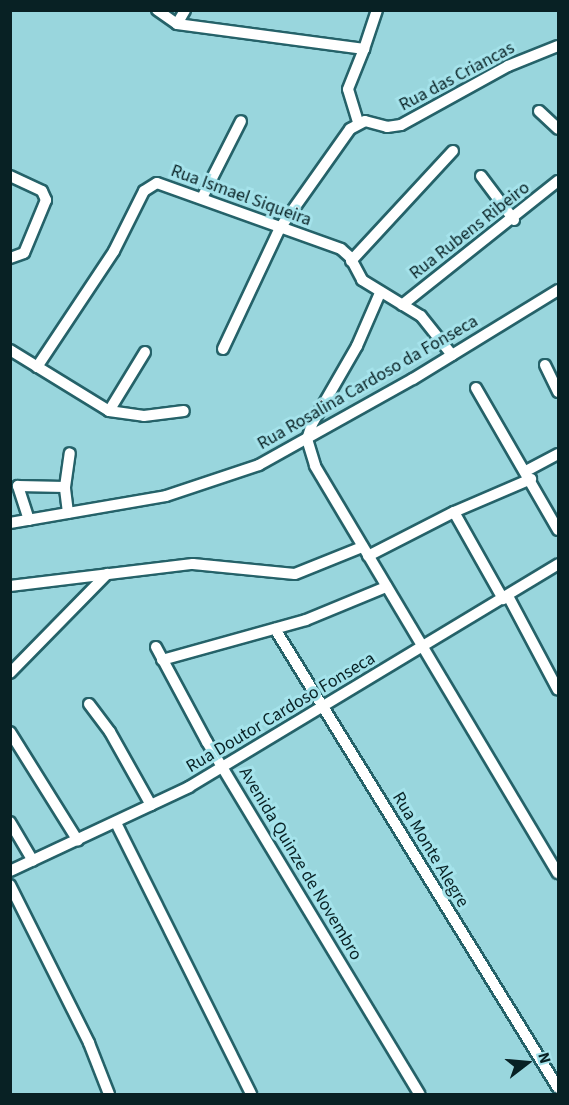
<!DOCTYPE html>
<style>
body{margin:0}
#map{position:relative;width:569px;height:1105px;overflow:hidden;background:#99d6dd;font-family:"Source Sans 3",sans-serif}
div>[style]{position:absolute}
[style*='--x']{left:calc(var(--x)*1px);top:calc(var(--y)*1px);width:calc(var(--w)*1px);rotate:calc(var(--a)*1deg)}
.roads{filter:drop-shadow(2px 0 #256269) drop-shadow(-2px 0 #256269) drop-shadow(0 2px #256269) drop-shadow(0 -2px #256269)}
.minor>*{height:10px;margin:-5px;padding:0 5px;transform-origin:5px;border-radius:5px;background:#fff}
span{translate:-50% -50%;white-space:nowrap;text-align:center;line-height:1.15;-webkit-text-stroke:6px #a5e3eb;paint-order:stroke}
.street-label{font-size:18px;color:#082124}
.frame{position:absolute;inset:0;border:12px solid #082124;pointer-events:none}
.north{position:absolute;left:497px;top:1033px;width:60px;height:60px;-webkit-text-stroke:4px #a5e3eb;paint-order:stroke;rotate:74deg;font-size:16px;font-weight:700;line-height:24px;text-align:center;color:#082124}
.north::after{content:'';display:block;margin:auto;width:21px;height:27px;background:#082124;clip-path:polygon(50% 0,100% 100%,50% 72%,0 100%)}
</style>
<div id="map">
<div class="roads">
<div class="minor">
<i style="--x:157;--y:10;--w:24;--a:35"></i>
<i style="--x:177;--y:24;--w:189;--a:7.6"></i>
<i style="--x:364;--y:49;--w:41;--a:-71.6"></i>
<i style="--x:177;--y:24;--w:16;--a:-60"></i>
<i style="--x:539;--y:111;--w:26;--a:43"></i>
<i style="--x:358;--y:122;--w:34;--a:-107"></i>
<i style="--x:348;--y:89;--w:43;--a:-68.2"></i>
<i style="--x:10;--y:176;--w:35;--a:25"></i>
<i style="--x:42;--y:191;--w:10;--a:66"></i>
<i style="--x:46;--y:200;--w:57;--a:112.5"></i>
<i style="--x:24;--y:253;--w:15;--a:160"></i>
<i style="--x:481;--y:176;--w:55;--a:53.1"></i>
<i style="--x:202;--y:198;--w:86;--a:-63.1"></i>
<i style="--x:351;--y:261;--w:150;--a:-47.2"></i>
<i style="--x:380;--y:293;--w:58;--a:113.5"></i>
<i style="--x:357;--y:346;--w:90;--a:120"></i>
<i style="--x:312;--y:424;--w:16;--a:108"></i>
<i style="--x:307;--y:439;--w:28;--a:73"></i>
<i style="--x:315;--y:466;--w:474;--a:59.2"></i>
<i style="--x:402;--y:305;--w:199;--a:-38.5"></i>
<i style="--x:223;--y:349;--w:134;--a:-64.8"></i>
<i style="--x:280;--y:228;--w:121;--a:-54.7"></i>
<i style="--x:350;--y:129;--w:17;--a:-28"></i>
<i style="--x:365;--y:121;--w:23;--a:15"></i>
<i style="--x:387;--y:127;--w:14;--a:-8"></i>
<i style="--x:401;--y:125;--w:122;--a:-28.9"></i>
<i style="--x:508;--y:66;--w:54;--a:-21.8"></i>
<i style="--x:10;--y:350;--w:116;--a:31.6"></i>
<i style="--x:109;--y:411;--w:35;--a:8"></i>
<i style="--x:144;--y:416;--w:40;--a:-7.1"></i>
<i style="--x:545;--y:365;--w:30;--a:64"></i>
<i style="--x:37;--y:367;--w:139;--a:-56.4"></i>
<i style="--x:114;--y:251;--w:67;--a:-63.4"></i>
<i style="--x:144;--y:191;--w:15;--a:-32"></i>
<i style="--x:157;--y:183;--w:195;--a:19.7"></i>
<i style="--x:341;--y:249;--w:12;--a:42"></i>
<i style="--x:350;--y:257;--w:26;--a:62"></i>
<i style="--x:362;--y:280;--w:69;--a:31.4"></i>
<i style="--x:421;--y:316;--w:50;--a:51.5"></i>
<i style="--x:476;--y:388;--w:164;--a:60"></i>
<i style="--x:109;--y:411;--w:69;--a:-58.6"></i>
<i style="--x:526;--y:471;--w:36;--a:-28"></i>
<i style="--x:454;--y:512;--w:100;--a:60.6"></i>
<i style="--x:68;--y:513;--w:26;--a:-97"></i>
<i style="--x:65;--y:487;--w:34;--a:-82"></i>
<i style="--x:29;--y:520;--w:36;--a:-108"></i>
<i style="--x:18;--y:486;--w:47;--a:1.2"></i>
<i style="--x:10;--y:523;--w:158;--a:-9.8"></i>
<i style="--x:166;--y:496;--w:98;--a:-18.4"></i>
<i style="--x:259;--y:465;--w:176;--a:-29.2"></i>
<i style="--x:413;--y:379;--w:170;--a:-31.5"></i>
<i style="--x:368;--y:556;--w:97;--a:-27.1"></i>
<i style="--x:454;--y:512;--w:84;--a:-23.2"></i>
<i style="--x:10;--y:586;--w:184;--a:-6.9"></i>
<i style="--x:193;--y:564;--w:102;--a:5.6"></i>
<i style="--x:295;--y:574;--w:72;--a:-21.9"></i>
<i style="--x:508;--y:596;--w:106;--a:62"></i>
<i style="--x:275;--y:629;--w:539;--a:58.34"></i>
<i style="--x:156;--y:647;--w:108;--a:61.8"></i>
<i style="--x:207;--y:742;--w:411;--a:58.9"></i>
<i style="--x:162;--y:660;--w:149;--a:-15.5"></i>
<i style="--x:306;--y:620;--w:87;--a:-22.4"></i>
<i style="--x:10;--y:673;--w:139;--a:-45.6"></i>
<i style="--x:89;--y:704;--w:35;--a:53"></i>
<i style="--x:110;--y:732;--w:84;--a:60.7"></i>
<i style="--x:10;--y:732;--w:128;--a:58"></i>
<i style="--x:10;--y:822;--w:45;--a:59.5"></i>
<i style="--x:116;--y:823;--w:303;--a:63.5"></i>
<i style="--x:10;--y:871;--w:198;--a:-25.1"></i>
<i style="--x:189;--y:787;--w:431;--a:-31.1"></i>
<i style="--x:10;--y:885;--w:177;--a:63.4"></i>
<i style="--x:89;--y:1043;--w:55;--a:68.6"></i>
</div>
</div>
<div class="street-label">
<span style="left:457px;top:77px;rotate:-28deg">Rua das Criancas</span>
<span style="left:241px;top:196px;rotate:20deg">Rua Ismael Siqueira</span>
<span style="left:470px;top:231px;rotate:-38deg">Rua Rubens Ribeiro</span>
<span style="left:368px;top:383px;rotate:-30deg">Rua Rosalina Cardoso da Fonseca</span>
<span style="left:281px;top:713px;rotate:-31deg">Rua Doutor Cardoso Fonseca</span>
<span style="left:430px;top:850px;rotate:59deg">Rua Monte Alegre</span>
<span style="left:300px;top:864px;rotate:59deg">Avenida Quinze de Novembro</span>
</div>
<div class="frame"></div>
<div class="north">N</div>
</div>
